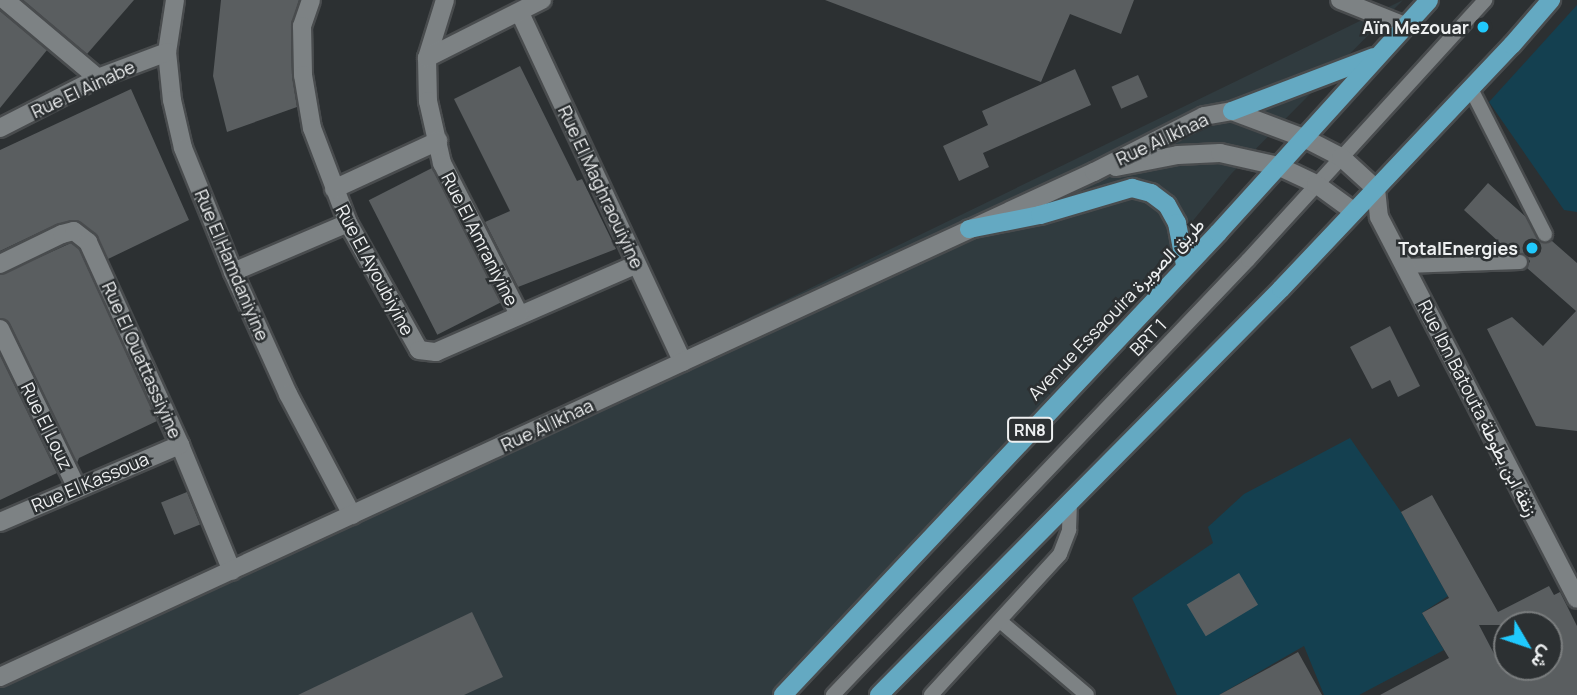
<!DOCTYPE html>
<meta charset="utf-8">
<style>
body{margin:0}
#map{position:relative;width:1577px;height:695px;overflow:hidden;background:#2c3032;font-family:Manrope,Vazirmatn,sans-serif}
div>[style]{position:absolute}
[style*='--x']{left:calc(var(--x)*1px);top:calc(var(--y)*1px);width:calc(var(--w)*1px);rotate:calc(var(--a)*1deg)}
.built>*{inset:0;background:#303b3f}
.green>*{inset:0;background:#144050}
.building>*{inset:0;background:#5a5e60;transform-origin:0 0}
.roads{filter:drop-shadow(2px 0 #494c4e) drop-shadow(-2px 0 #494c4e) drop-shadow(0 2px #494c4e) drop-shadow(0 -2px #494c4e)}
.lane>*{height:14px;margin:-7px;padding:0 7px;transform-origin:7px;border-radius:7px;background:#7d8284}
.street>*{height:18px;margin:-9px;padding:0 9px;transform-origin:9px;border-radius:9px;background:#7d8284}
.secondary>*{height:18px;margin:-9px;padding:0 9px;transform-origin:9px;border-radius:9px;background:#7d8284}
.primary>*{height:18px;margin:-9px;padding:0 9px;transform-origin:9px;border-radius:9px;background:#64a9c2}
.dots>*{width:19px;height:19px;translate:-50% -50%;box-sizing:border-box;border:4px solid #2c3032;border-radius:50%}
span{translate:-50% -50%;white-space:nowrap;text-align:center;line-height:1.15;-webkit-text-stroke:5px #2c3032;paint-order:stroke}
.shield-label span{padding:2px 5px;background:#2c3032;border:2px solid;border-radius:5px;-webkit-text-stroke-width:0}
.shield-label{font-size:16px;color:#eef0f1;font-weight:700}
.poi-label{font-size:18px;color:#eef0f1;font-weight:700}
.right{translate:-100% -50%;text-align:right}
.street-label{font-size:18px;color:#eef0f1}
.north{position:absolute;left:1493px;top:611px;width:70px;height:70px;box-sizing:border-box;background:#2c3032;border:2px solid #7a7d7e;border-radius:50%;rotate:129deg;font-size:19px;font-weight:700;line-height:28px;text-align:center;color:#eef0f1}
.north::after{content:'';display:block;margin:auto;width:24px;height:32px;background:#20c9fd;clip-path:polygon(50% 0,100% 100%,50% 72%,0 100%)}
</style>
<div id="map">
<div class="built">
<i style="clip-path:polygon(1403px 0,1232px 173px,914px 561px,785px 695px,0 695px,0 682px)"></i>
</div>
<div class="green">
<i style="clip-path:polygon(1577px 5px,1577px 212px,1564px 210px,1489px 102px)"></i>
<i style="clip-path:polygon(1350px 438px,1401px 512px,1448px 596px,1422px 613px,1444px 650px,1359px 695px,1324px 695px,1304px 646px,1219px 695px,1177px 695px,1132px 598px,1213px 543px,1208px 527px,1244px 494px)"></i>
</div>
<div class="building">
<i style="clip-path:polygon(23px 0,134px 0,87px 54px)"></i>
<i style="clip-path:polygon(221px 0,299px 0,291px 26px,292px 75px,297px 107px,227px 132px,213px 76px)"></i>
<i style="clip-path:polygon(825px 0,1134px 0,1121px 34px,1070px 14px,1041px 82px)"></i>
<i style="clip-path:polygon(0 11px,47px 50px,0 108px)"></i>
<i style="clip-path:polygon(520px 66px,577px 181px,582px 179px,616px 249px,518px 287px,485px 222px,510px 211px,454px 99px)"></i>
<i style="clip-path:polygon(1075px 69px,1091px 105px,983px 153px,989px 167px,959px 181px,943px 146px,988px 125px,982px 111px)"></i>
<i style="left:1138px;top:75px;width:24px;height:29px;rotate:66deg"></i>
<i style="clip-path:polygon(131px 89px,189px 220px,108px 259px,95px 234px,76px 220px,57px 224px,0 251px,0 150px)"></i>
<i style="left:432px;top:168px;width:151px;height:71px;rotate:63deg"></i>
<i style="clip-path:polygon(1488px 183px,1526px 217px,1539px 242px,1552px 241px,1577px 263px,1577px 431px,1536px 426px,1487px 329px,1512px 317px,1543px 346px,1576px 311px,1527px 268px,1530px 261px,1525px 254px,1511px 253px,1464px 210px)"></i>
<i style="clip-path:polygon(71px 243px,79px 249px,157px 421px,79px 458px,77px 463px,10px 324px,0 318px,0 275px)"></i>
<i style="clip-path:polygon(1390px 326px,1420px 386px,1398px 397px,1390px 380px,1372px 389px,1350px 347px)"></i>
<i style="clip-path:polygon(0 355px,57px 473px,0 500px)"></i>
<i style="left:187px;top:492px;width:35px;height:28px;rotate:68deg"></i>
<i style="clip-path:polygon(evenodd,1432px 495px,1498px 612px,1549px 586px,1554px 595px,1560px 592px,1577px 626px,1577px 695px,1380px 695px,1449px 658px,1422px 613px,1449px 598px,1401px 512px,1432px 495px,1479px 625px,1549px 625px,1549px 667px,1501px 667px,1479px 625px)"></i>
<i style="left:1239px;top:573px;width:37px;height:61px;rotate:59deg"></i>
<i style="clip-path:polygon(472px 612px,503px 677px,464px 695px,298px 695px)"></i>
<i style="clip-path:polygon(1298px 652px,1322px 695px,1219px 695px)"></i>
</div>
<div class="roads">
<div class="lane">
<i style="--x:1471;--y:89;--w:163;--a:63"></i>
<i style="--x:1404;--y:266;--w:116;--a:-2"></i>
<i style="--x:1000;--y:621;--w:114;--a:40.4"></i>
<i style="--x:833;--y:695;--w:601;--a:-46.35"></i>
<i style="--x:1248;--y:260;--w:352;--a:-47.6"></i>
<i style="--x:931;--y:695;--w:191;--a:-47.5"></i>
<i style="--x:1060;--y:554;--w:26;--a:-69"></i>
<i style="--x:1069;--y:530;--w:30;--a:-88"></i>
</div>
<div class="street">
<i style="--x:5;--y:0;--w:121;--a:40"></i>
<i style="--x:175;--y:0;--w:53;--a:98.7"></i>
<i style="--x:167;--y:52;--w:48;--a:84.1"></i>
<i style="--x:172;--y:100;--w:49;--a:77.1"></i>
<i style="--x:183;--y:148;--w:134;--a:68"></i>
<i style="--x:233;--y:272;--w:134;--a:65.7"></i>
<i style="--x:288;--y:394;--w:137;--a:62.1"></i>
<i style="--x:311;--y:0;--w:28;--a:109"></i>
<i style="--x:302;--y:26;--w:49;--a:88.8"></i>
<i style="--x:303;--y:75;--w:54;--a:80.4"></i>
<i style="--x:312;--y:128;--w:102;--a:69.2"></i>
<i style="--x:348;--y:223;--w:145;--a:60.8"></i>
<i style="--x:419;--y:350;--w:17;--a:7"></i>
<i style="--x:436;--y:352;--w:219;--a:-23.6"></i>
<i style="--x:445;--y:0;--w:61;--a:107.2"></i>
<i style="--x:427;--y:58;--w:43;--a:88.7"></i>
<i style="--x:428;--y:101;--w:64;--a:77.3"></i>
<i style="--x:442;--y:163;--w:169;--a:63"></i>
<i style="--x:1340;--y:0;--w:70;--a:21.8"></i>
<i style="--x:520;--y:13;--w:385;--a:65"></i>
<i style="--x:427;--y:58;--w:129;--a:-26.8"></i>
<i style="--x:0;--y:128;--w:110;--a:-27"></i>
<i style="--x:98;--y:78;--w:74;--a:-20.6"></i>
<i style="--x:334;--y:189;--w:115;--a:-24.8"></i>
<i style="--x:1376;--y:189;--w:28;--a:84"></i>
<i style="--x:1379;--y:217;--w:430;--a:62.6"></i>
<i style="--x:0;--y:264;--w:69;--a:-25.8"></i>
<i style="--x:62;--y:234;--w:12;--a:-14"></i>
<i style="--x:74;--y:231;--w:18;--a:38"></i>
<i style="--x:88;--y:242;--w:223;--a:65.6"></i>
<i style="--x:180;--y:445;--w:136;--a:67.6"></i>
<i style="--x:233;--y:272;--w:125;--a:-23.1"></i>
<i style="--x:0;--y:329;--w:174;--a:64.2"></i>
<i style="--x:0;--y:522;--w:196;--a:-23.2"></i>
</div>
<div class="secondary">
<i style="--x:1116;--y:167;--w:63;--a:-11"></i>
<i style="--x:1178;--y:155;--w:42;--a:-2.7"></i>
<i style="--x:1220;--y:153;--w:59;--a:12.6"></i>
<i style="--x:1278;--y:166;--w:42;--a:25.3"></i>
<i style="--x:1316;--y:184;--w:46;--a:36.1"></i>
<i style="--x:0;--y:677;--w:1205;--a:-24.78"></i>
<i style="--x:1094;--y:172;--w:123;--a:-27"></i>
<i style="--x:1204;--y:116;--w:28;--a:-10"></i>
<i style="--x:1232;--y:111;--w:77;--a:20.6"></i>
<i style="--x:1304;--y:138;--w:42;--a:27.2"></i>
<i style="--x:1341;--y:157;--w:47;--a:42.4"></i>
</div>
<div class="primary">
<i style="--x:1232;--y:111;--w:152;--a:-20.8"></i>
<i style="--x:969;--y:229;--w:72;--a:-11.2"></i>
<i style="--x:1040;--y:215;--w:96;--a:-16.4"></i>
<i style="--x:1132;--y:188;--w:20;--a:15"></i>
<i style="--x:1151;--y:193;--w:20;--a:37"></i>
<i style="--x:1167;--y:205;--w:21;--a:61"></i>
<i style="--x:1177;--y:223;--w:43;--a:79.2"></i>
<i style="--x:783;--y:695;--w:635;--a:-46.72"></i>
<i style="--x:1218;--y:233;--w:314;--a:-47.8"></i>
<i style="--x:879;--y:695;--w:571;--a:-45.28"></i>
<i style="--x:1281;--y:289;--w:336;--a:-46.6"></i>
<i style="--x:1512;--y:45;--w:60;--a:-49.1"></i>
</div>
</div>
<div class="dots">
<i style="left:1483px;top:27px;background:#20c9fd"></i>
<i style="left:1532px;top:248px;background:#20c9fd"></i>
</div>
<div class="shield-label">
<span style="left:1030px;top:430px">RN8</span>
</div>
<div class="poi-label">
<span class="right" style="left:1469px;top:27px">Aïn Mezouar</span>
<span class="right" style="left:1518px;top:248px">TotalEnergies</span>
</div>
<div class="street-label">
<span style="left:83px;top:89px;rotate:-25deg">Rue El Ainabe</span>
<span style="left:1162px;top:139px;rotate:-25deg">Rue Al Ikhaa</span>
<span style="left:601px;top:187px;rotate:65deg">Rue El Maghraouiyine</span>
<span style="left:480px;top:239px;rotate:63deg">Rue El Amraniyine</span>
<span style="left:232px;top:265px;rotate:67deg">Rue El Hamdaniyine</span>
<span style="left:375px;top:270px;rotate:62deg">Rue El Ayoubiyine</span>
<span style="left:1116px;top:309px;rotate:-46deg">Avenue Essaouira طريق الصويرة</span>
<span style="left:1148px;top:337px;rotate:-46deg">BRT 1</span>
<span style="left:142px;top:360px;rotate:66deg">Rue El Ouattassiyine</span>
<span style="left:1478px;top:408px;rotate:63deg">Rue Ibn Batouta زنقة ابن بطوطة</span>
<span style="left:547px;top:425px;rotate:-25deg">Rue Al Ikhaa</span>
<span style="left:47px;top:426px;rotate:64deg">Rue El Louz</span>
<span style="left:90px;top:482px;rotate:-23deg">Rue El Kassoua</span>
</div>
<div class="north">ش</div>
</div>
